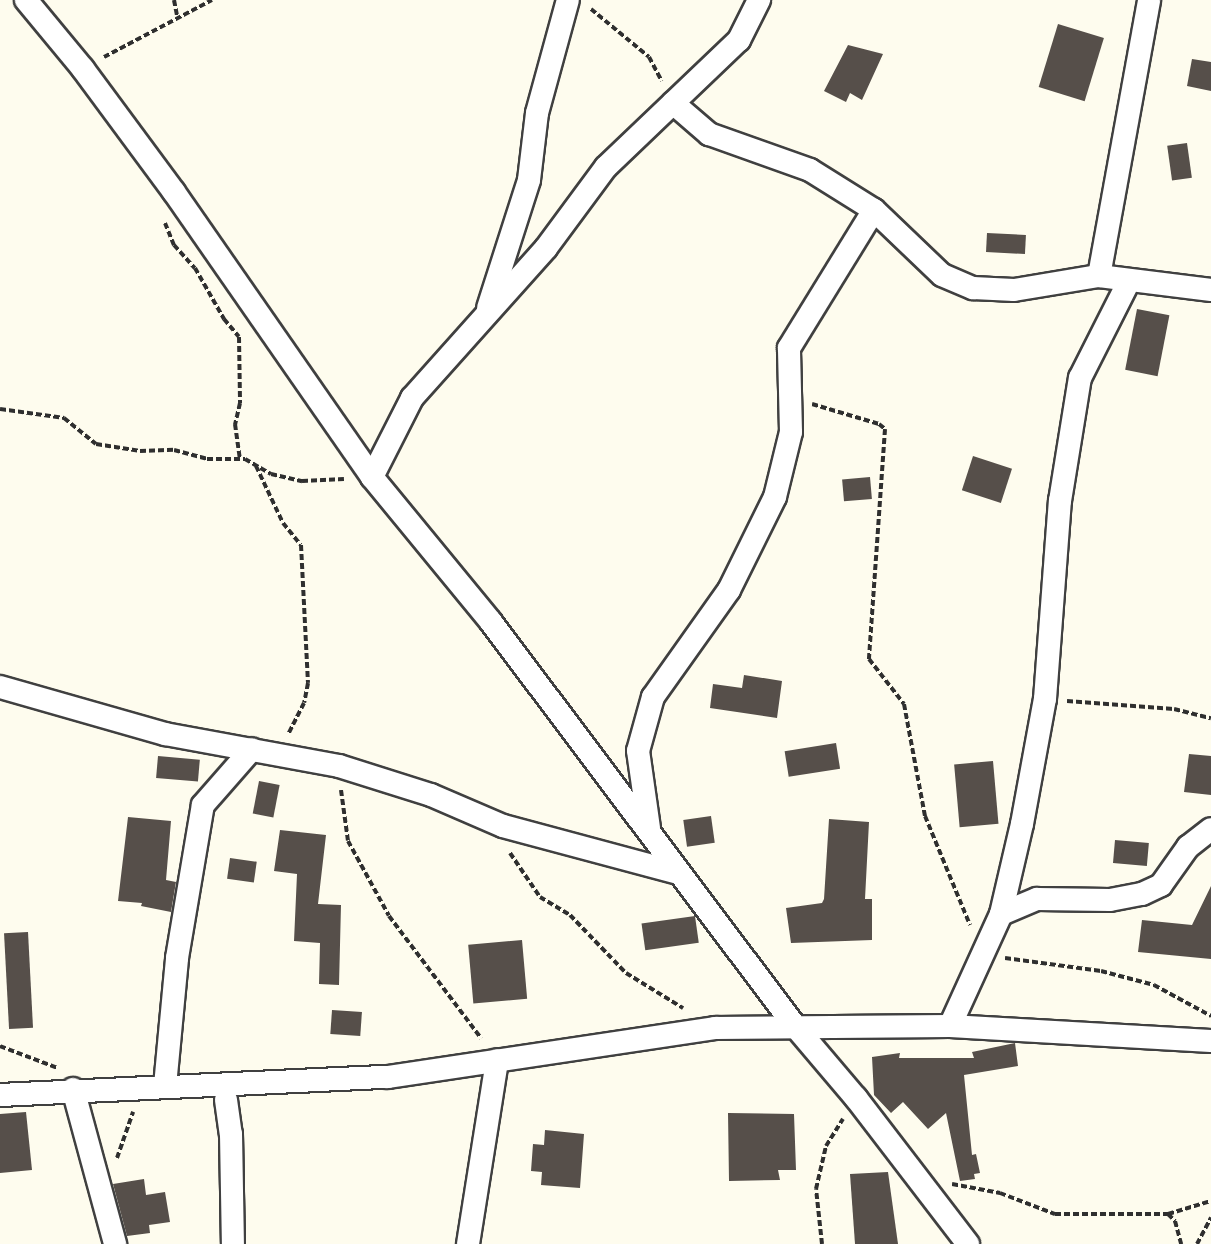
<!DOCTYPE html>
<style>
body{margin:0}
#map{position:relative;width:1211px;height:1244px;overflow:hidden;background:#fefcee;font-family:"Source Serif 4",serif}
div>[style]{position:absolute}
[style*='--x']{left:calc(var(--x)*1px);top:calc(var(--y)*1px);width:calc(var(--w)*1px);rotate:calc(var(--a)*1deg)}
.building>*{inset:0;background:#564f4a;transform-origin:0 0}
.path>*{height:4px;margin-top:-2px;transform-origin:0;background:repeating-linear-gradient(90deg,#2f2f2f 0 6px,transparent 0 9px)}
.roads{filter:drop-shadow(2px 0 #404040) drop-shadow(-2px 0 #404040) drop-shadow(0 2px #404040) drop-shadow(0 -2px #404040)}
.minor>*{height:22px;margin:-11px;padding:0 11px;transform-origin:11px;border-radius:11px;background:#fff}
span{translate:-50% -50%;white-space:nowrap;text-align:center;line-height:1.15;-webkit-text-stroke:6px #fff;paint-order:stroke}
</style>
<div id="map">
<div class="building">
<i style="left:1058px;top:24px;width:48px;height:66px;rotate:17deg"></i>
<i style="clip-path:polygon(848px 45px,883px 54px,862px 100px,850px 93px,846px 102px,824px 91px)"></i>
<i style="clip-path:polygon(1192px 59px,1211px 62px,1211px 91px,1187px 86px)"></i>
<i style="left:1187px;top:143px;width:35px;height:20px;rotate:82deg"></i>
<i style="left:987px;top:233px;width:39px;height:19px;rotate:3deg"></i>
<i style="left:1137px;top:309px;width:33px;height:62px;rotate:11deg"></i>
<i style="left:973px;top:456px;width:41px;height:36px;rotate:18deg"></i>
<i style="left:870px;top:477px;width:22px;height:28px;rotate:85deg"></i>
<i style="clip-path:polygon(744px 675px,782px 681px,777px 718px,710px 708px,713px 684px,742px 688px)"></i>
<i style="left:836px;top:743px;width:26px;height:52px;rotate:81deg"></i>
<i style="clip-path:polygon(1189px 754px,1211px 756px,1211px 795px,1184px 792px)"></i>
<i style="left:158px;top:756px;width:42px;height:22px;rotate:5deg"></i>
<i style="left:993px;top:761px;width:63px;height:39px;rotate:85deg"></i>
<i style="left:259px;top:781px;width:21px;height:33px;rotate:11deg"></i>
<i style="left:711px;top:816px;width:27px;height:28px;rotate:82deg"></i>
<i style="clip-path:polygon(128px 817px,171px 821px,166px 880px,176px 882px,171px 912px,141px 906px,142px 903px,118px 901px)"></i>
<i style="clip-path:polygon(829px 819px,869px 822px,865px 899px,872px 899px,872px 940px,791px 943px,786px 908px,822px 903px,824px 899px)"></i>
<i style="clip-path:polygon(280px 830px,326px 835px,318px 904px,341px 905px,339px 985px,319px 984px,320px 943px,294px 941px,297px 874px,274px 871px)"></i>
<i style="left:1115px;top:840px;width:34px;height:23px;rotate:5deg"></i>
<i style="left:230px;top:858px;width:27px;height:21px;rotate:8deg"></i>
<i style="clip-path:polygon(1211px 886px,1211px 959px,1138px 952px,1142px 920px,1192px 925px)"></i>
<i style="left:695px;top:916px;width:27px;height:54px;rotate:82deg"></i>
<i style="left:28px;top:932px;width:96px;height:24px;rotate:87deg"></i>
<i style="left:522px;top:940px;width:59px;height:54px;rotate:85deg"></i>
<i style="left:332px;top:1010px;width:30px;height:24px;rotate:4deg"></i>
<i style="clip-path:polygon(1015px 1043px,1018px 1066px,964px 1075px,972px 1155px,976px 1154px,980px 1173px,974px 1174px,975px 1179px,960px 1181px,946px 1113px,928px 1129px,903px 1102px,891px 1113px,874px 1095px,872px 1057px,900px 1053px,899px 1058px,974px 1058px,972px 1052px)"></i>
<i style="clip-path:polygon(26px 1112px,32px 1170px,0 1173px,0 1114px)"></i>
<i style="clip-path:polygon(728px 1113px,794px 1114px,796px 1170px,778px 1170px,780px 1180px,729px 1181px)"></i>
<i style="clip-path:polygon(545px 1130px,584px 1134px,580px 1188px,541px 1185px,542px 1172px,531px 1171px,533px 1144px,544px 1145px)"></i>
<i style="clip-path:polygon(888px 1172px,898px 1244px,855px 1244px,850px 1174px)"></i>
<i style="clip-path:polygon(144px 1179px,146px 1195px,165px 1192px,170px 1222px,149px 1225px,150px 1233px,127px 1236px,113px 1184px)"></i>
</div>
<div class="path">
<i style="--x:174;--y:0;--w:16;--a:79"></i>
<i style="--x:591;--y:9;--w:75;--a:39.6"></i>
<i style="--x:649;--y:57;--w:27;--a:62"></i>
<i style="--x:104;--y:57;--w:122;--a:-27.8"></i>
<i style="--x:165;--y:223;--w:24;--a:68"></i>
<i style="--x:174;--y:245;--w:31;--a:48"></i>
<i style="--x:195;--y:268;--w:59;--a:60.4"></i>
<i style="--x:224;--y:319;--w:23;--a:50"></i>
<i style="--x:239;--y:337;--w:66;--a:89.1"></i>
<i style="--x:240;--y:403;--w:22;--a:103"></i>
<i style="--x:235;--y:424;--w:35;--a:82"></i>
<i style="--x:812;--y:404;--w:70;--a:16.6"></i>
<i style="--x:879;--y:424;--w:8;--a:40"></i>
<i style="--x:885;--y:429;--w:231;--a:94"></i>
<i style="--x:869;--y:659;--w:57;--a:52.1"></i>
<i style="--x:904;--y:704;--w:114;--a:79.4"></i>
<i style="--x:925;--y:816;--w:118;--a:67.6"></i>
<i style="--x:0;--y:409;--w:65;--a:8"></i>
<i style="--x:64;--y:418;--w:41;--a:39.1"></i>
<i style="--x:96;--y:444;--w:45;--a:9"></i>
<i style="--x:140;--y:451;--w:34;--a:-2"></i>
<i style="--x:174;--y:450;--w:34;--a:15"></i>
<i style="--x:207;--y:459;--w:38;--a:0"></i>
<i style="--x:245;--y:459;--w:30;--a:30"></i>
<i style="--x:271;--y:474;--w:32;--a:13"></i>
<i style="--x:302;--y:481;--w:42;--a:-2.7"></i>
<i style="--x:256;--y:466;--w:63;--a:64.7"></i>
<i style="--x:283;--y:523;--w:28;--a:51"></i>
<i style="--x:301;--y:545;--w:138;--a:87.1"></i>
<i style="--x:308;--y:683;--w:20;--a:101"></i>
<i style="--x:304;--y:703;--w:34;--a:117"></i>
<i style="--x:1067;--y:701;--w:107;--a:4.3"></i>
<i style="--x:1174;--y:709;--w:38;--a:14"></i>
<i style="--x:341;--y:790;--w:51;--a:82.2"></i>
<i style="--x:348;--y:841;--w:85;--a:61.3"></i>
<i style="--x:389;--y:916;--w:153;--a:53"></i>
<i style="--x:510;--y:853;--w:53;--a:55.7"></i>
<i style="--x:540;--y:897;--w:35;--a:31"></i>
<i style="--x:570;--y:915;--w:81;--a:46"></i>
<i style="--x:626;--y:973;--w:67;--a:31.6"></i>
<i style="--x:1005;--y:958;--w:97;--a:7.7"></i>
<i style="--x:1101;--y:971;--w:55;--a:14.8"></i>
<i style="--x:1154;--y:985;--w:65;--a:28.5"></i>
<i style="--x:0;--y:1046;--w:62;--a:20.8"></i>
<i style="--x:117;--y:1158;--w:49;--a:-70.8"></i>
<i style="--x:952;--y:1184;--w:49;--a:10.6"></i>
<i style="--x:1000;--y:1193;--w:59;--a:20.9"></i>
<i style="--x:1055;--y:1214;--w:113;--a:0"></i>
<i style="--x:1168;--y:1214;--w:10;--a:45"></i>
<i style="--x:1175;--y:1221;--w:24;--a:75"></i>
<i style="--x:1168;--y:1214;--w:45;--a:-16.8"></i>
<i style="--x:822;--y:1244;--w:55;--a:-96.2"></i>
<i style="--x:816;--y:1189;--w:44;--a:-76.9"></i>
<i style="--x:826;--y:1146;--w:32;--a:-58"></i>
<i style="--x:1197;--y:1244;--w:30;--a:-62"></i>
</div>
<div class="roads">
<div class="minor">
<i style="--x:26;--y:0;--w:89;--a:50.4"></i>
<i style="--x:83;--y:69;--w:153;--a:53.5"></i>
<i style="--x:174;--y:192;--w:347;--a:55.2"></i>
<i style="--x:372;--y:477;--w:188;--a:50.6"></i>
<i style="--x:491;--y:622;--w:504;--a:53.06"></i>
<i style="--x:794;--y:1025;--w:96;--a:49.7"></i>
<i style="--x:856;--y:1098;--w:184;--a:52.5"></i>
<i style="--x:673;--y:103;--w:48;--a:40.7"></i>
<i style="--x:709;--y:134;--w:107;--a:19.6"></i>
<i style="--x:810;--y:170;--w:75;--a:32"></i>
<i style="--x:874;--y:210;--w:94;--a:43.7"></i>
<i style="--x:942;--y:275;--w:34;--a:23"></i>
<i style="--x:973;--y:288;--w:41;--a:2.8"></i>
<i style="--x:1014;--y:290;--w:86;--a:-9.4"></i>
<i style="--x:1099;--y:276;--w:113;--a:7.1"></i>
<i style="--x:1099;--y:276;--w:280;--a:-79.7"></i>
<i style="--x:488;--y:308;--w:134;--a:-72.2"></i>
<i style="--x:529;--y:180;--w:67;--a:-83.2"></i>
<i style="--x:537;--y:113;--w:117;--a:-74.7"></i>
<i style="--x:372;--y:477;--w:89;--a:-63.1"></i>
<i style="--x:412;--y:398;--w:201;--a:-48.2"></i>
<i style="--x:546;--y:248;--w:101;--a:-53.5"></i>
<i style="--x:606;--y:167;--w:184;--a:-43.7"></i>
<i style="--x:739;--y:40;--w:45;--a:-63.4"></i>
<i style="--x:0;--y:687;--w:172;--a:15.9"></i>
<i style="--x:165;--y:734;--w:177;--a:10.4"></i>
<i style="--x:339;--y:766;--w:96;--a:17.5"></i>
<i style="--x:431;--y:795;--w:78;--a:23.3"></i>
<i style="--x:503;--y:826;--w:181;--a:15"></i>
<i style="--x:649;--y:828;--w:78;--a:-98.1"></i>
<i style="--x:638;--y:751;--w:56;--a:-74.5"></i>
<i style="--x:653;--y:697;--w:131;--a:-54.6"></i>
<i style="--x:729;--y:590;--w:104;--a:-63.7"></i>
<i style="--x:775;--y:497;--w:67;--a:-76.2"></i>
<i style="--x:791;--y:432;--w:84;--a:-91.4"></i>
<i style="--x:789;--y:348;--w:162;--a:-58.4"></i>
<i style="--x:1001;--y:914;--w:39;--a:-23"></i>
<i style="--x:1037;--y:899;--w:73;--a:0.8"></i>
<i style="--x:1110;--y:900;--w:33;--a:-11"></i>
<i style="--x:1142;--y:894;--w:21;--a:-25"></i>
<i style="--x:1161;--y:885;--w:47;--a:-54.6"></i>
<i style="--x:1188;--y:847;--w:29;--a:-38"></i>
<i style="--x:950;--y:1026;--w:123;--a:-65.5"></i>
<i style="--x:1001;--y:914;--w:92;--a:-76.9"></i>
<i style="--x:1022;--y:824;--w:127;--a:-79.6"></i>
<i style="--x:1045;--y:699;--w:199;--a:-85.7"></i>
<i style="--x:1060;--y:501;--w:125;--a:-80.8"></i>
<i style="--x:1080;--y:378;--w:109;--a:-63.2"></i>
<i style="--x:165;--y:1086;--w:129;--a:-84.6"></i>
<i style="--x:177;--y:958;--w:155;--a:-80.4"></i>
<i style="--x:203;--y:805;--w:74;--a:-48.8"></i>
<i style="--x:73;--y:1089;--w:161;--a:74.8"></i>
<i style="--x:0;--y:1095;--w:388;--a:-2.7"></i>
<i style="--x:388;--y:1077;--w:331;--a:-8.5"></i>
<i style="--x:715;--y:1028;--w:235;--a:-0.5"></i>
<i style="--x:950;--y:1026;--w:261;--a:3.3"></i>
<i style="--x:226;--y:1100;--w:34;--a:82"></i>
<i style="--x:231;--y:1134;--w:110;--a:89"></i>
<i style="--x:468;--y:1244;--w:186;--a:-81"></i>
</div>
</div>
</div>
